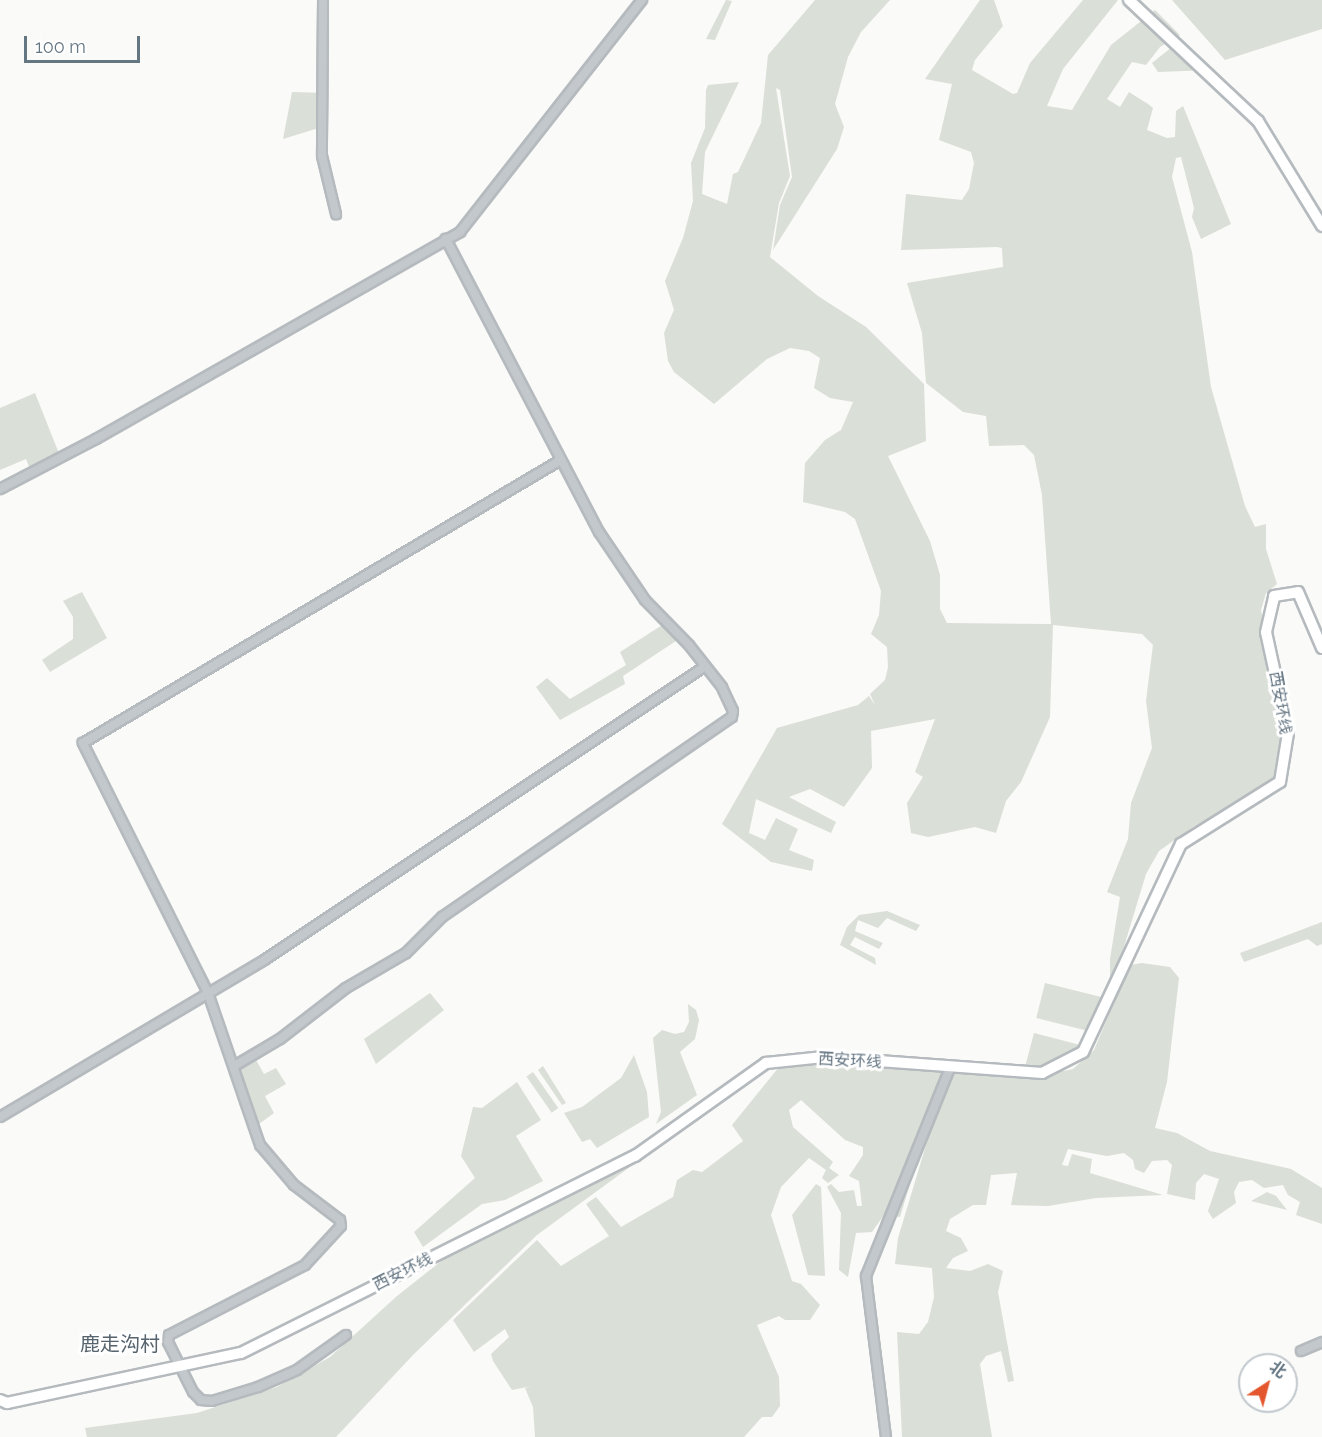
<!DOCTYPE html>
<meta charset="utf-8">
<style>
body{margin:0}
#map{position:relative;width:1322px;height:1437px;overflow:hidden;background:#fafaf8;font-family:Raleway,"Noto Sans SC",sans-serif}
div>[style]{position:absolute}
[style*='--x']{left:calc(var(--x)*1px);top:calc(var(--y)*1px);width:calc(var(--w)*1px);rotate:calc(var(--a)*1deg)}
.green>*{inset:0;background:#dadfd7;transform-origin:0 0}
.roads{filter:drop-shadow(2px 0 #b5babe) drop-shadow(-2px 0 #b5babe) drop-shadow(0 2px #b5babe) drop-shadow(0 -2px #b5babe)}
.minor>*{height:8px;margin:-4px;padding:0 4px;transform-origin:4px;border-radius:4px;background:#c3c8cc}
.major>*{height:10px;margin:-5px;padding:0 5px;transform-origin:5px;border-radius:5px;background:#fff}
span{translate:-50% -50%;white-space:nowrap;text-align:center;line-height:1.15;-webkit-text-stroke:6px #fff;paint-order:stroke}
.street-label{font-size:16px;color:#657683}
.quarter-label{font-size:20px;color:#57646e}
.north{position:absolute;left:1238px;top:1353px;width:60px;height:60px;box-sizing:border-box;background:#fff;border:2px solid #c1c8cd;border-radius:50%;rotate:36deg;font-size:16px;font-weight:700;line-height:24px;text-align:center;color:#657683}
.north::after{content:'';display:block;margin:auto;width:21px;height:27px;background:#e4572e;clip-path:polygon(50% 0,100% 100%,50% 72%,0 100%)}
.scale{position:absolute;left:24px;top:36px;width:116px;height:27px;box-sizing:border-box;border:3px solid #657683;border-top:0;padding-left:8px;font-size:18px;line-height:21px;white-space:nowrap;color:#657683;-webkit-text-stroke:4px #fff;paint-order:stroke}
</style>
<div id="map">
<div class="green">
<i style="clip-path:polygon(726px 0,732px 1px,715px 40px,706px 39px)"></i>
<i style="clip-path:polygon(815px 0,890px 0,861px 32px,848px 57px,835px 104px,844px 127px,837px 149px,773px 250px,780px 205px,792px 177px,780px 90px,776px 88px,790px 176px,779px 203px,770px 257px,818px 296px,866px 327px,924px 384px,926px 441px,888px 456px,930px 541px,940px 575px,940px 609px,947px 623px,1051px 624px,1042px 495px,1034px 455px,1024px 445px,989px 446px,986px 416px,963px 412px,926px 383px,922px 333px,907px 283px,1003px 267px,1002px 248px,997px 247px,901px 250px,906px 194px,962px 200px,969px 189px,974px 163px,971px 152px,939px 140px,952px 84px,925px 79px,980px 0,994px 0,1003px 26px,975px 60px,972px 70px,1013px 94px,1017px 93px,1030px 63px,1083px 0,1118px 0,1063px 69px,1047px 106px,1072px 110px,1111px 45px,1155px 10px,1180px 35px,1160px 47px,1146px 65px,1132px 62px,1107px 99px,1120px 107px,1129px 92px,1148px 104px,1153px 108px,1147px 130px,1167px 138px,1175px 137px,1176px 111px,1183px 106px,1231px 224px,1201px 239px,1192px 217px,1194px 208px,1181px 157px,1176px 158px,1172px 177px,1192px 252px,1211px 387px,1245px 506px,1255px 527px,1266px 524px,1266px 549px,1277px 584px,1266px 593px,1261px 610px,1277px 690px,1283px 755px,1278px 772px,1265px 788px,1193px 827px,1159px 851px,1146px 874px,1110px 993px,1110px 959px,1120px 897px,1107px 892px,1128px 839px,1131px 803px,1152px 748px,1146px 701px,1153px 645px,1142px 634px,1053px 625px,1050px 717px,1021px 782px,1006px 801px,996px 833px,975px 827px,928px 837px,911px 833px,907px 803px,923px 777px,915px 772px,935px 719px,871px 731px,872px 768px,844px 807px,810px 789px,789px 797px,836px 822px,831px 833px,756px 799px,749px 833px,765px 840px,776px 818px,798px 829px,789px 850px,814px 860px,812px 871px,771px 862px,722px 824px,777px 728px,858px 705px,869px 696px,875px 705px,870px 694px,885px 680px,888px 667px,887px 647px,871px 634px,879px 615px,881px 591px,855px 519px,845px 512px,803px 502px,805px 463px,825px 440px,841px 430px,853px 402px,830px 398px,814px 388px,820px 358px,809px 351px,790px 348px,767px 359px,714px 404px,674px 372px,668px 361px,664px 333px,674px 310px,665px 281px,683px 238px,693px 201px,691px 163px,705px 128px,706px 90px,708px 85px,739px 82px,705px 152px,702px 194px,727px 204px,733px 174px,738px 172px,761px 123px,768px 55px)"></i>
<i style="clip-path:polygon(1172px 0,1322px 0,1322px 29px,1225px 60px)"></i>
<i style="clip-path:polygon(1182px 39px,1210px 70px,1158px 72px,1152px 63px)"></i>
<i style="clip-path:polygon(292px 92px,326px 93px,322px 127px,283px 139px)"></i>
<i style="clip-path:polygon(35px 393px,60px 456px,31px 472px,26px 459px,0 470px,0 408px)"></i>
<i style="clip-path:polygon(82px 592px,107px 638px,50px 672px,42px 660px,73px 639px,73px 617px,63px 601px)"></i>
<i style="clip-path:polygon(667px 622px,682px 637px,623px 676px,625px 684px,560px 720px,536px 687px,547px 678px,570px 699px,626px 665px,620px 652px)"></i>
<i style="clip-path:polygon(887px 911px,920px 925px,916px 931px,887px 918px,878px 928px,858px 920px,855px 931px,883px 943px,879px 949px,855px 937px,850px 945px,875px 958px,876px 965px,840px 945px,847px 927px,859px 915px)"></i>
<i style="clip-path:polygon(1322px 922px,1322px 944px,1317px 946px,1308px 939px,1244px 962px,1240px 953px)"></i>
<i style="clip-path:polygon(1142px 963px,1170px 967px,1179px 978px,1167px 1082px,1155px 1128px,1177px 1133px,1210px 1151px,1291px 1169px,1322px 1188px,1322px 1224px,1296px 1215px,1300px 1202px,1288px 1195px,1283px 1185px,1264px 1188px,1252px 1180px,1239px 1182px,1234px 1192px,1236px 1203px,1213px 1219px,1208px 1211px,1219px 1179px,1204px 1174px,1196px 1183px,1195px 1200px,1167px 1194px,1172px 1165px,1167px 1160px,1152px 1161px,1144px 1173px,1135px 1169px,1133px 1160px,1124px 1153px,1107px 1156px,1068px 1149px,1062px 1165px,1068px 1166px,1072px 1154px,1092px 1159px,1090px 1173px,1163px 1195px,1096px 1198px,1048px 1206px,1011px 1205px,1017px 1173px,991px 1175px,986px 1205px,973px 1205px,950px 1219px,946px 1231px,961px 1238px,968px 1251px,953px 1258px,946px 1268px,970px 1271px,988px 1264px,1003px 1271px,998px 1292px,1014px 1381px,1008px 1382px,1001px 1351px,986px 1356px,980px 1364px,992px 1437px,902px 1437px,897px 1332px,919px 1334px,928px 1322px,934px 1297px,932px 1268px,895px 1264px,898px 1238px,948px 1072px,1035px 1077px,1073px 1069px,1094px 1050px,1130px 965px)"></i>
<i style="left:1045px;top:983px;width:65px;height:36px;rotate:14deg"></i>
<i style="clip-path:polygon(430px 993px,444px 1010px,376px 1064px,364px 1039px)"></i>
<i style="clip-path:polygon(688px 1004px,696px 1010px,699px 1020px,695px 1039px,680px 1052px,697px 1095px,656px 1124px,661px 1112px,653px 1038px,662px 1030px,675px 1034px,684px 1032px,689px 1022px)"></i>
<i style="clip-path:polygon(1034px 1033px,1084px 1046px,1054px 1065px,1025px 1067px)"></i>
<i style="clip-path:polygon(634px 1055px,647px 1092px,649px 1117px,597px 1148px,590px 1139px,582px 1142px,564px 1113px,582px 1107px,621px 1078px)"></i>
<i style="clip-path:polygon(256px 1060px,264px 1074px,276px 1068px,286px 1084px,265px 1096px,274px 1113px,255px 1127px,238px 1071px)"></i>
<i style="clip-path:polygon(806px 1064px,944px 1072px,900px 1217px,884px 1215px,872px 1232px,856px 1233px,848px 1277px,839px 1270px,841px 1213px,827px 1187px,831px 1184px,839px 1192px,854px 1190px,857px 1206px,862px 1206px,859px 1181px,849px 1176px,863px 1155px,863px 1147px,845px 1140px,801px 1100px,789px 1110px,793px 1127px,833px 1162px,829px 1168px,839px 1175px,828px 1183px,822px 1178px,826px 1170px,809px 1158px,781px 1187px,771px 1215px,792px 1281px,801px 1284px,820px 1305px,810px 1320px,785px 1320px,779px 1316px,757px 1325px,779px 1377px,780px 1406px,772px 1417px,762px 1417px,744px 1437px,535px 1437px,533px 1407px,525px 1388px,532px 1386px,512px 1390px,493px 1361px,491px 1354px,509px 1337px,505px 1329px,474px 1352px,453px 1320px,537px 1240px,561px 1266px,609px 1236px,586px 1204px,596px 1197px,621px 1227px,673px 1197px,677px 1180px,693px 1170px,702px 1172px,743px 1141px,732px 1125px,779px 1067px)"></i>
<i style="clip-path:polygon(543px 1066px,566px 1103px,562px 1105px,538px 1070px)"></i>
<i style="left:533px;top:1072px;width:44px;height:8px;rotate:55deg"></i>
<i style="clip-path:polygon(517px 1082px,541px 1120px,516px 1136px,543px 1181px,505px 1200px,482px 1204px,423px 1247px,414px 1232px,475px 1178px,461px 1156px,473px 1107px,482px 1108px)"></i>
<i style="clip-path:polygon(675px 1134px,537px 1235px,413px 1355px,336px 1437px,87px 1437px,85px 1428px,197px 1413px,277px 1387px,330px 1357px,397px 1296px,454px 1251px)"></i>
<i style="clip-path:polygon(816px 1184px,821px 1187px,825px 1276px,808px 1275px,792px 1215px)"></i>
<i style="clip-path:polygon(1267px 1192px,1276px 1196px,1287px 1210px,1251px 1201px)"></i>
</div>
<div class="roads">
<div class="minor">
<i style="--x:323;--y:0;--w:156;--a:90.4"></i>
<i style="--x:322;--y:156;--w:60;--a:76.4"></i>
<i style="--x:0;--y:489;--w:108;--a:-27.5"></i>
<i style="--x:96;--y:439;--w:419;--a:-29.6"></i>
<i style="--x:460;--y:232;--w:295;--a:-51.9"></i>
<i style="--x:236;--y:1065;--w:51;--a:-30.6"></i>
<i style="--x:280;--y:1039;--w:83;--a:-37.7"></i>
<i style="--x:346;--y:988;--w:69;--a:-30.3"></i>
<i style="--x:406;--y:953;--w:51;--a:-45"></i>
<i style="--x:442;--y:917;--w:352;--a:-34.6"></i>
<i style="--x:732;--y:717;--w:6;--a:-81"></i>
<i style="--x:733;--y:711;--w:26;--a:-115"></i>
<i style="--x:722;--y:687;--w:53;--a:-128.2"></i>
<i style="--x:689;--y:645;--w:63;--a:-134.4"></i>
<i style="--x:645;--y:600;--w:82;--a:-124.1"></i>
<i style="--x:599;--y:532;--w:331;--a:-117.6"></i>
<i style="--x:0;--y:1117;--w:309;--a:-30.7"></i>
<i style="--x:266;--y:959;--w:526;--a:-33.69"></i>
<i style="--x:346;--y:1335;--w:60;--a:144.5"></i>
<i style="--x:297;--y:1370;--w:43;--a:156.4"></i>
<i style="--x:258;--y:1387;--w:48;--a:163.1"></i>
<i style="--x:212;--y:1401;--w:11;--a:-175"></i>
<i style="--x:201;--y:1400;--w:11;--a:-135"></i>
<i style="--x:193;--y:1392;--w:56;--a:-116.6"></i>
<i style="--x:168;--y:1342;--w:7;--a:-82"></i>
<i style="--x:169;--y:1335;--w:153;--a:-27.2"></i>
<i style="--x:305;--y:1265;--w:53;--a:-47.3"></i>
<i style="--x:341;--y:1226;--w:6;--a:-99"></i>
<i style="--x:340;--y:1220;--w:58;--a:-142.7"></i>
<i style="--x:294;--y:1185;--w:52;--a:-130.4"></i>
<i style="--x:260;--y:1145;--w:161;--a:-108.9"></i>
<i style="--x:208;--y:993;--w:280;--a:-116.6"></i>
<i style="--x:83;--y:743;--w:553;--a:-30.64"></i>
<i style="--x:1301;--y:1351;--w:23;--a:-23"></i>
<i style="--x:886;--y:1437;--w:162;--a:-97.1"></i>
<i style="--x:866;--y:1276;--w:224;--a:-68"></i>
</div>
<div class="major">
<i style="--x:1129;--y:0;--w:177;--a:43.2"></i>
<i style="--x:1258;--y:121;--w:123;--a:58.6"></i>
<i style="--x:0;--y:1400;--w:8;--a:23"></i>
<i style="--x:7;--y:1403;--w:239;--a:-12.1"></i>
<i style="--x:241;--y:1353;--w:441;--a:-26.6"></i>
<i style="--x:635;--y:1156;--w:161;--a:-35.4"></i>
<i style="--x:766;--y:1063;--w:58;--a:-5.9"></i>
<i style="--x:824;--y:1057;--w:219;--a:4.2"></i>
<i style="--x:1042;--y:1073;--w:46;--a:-27.1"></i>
<i style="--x:1083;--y:1052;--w:230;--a:-64.8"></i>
<i style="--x:1181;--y:844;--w:117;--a:-32.1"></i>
<i style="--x:1280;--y:782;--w:50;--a:-80.7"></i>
<i style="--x:1288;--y:733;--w:103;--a:-102.3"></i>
<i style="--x:1266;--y:632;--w:37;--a:-77"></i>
<i style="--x:1274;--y:596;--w:24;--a:-9"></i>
<i style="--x:1298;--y:592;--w:61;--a:66.8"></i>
</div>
</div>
<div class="street-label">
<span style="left:1280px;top:703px;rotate:80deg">西安环线</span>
<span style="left:850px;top:1061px;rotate:3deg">西安环线</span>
<span style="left:403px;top:1272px;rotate:-27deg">西安环线</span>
</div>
<div class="quarter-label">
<span style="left:120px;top:1344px">鹿走沟村</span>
</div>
<div class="north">北</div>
<div class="scale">100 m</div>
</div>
